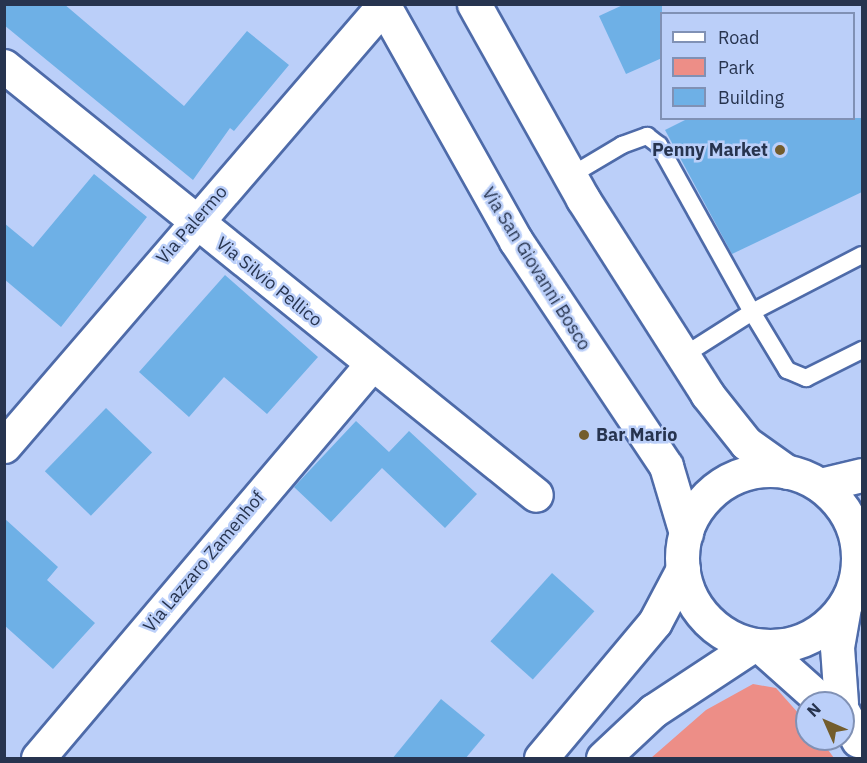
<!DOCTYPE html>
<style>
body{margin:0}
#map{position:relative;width:867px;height:763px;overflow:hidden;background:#bbcff9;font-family:"IBM Plex Sans",sans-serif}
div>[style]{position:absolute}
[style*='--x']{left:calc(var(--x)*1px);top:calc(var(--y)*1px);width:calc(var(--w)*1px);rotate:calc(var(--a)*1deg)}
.green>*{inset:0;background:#ed8e87}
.building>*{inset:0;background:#6eb0e6;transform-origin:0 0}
.roads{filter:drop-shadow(2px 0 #4e6ba9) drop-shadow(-2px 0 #4e6ba9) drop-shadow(0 2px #4e6ba9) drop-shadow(0 -2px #4e6ba9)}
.lane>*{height:16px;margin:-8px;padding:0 8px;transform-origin:8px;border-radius:8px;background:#fff}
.street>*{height:33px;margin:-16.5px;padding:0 16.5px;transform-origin:16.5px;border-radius:16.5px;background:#fff}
.secondary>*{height:33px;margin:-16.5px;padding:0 16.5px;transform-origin:16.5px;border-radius:16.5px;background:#fff}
.secondary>.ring{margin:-16.5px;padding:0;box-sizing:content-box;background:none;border:33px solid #fff;border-radius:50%}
.dots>*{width:16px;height:16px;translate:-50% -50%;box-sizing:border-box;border:3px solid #bbcff9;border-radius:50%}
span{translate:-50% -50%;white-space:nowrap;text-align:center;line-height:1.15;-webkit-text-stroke:5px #bbcff9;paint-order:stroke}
.poi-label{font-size:18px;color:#27344f;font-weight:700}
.right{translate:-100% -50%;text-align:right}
.left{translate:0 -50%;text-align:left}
.street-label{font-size:18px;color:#27344f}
.frame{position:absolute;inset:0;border:6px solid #27344f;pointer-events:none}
.legend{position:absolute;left:660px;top:12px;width:195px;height:108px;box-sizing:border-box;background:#bbcff9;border:2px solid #8091b5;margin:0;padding:8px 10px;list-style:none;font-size:18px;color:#27344f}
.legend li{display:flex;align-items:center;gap:12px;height:30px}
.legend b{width:30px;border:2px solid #8091b5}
.north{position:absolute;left:795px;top:691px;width:60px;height:60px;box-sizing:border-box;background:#bbcff9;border:2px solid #8091b5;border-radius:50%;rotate:315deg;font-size:16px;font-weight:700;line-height:24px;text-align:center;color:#27344f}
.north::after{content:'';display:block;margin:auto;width:21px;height:27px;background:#735d2d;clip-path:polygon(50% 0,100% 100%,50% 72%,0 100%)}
</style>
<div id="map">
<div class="green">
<i style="clip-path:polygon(753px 684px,776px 688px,807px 723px,807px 739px,820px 739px,834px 758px,651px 758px,706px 710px)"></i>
</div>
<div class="building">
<i style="clip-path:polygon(4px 4px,64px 4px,184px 106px,247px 31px,289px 65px,234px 131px,230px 128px,193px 180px,4px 25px)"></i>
<i style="clip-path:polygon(625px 4px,662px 4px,662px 58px,626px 74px,599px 16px)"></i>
<i style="clip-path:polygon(689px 118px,862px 118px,862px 192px,732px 254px,665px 130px)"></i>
<i style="clip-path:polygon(94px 174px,147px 217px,61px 327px,4px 279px,4px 223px,33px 247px)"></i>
<i style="clip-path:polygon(225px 275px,318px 357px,267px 414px,224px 377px,189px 417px,139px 372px)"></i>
<i style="left:106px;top:408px;width:64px;height:88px;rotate:44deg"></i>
<i style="clip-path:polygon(356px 421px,389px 452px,409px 431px,477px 494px,445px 528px,382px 468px,331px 522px,294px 487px)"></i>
<i style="clip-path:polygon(4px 518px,58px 567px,47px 580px,95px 623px,53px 669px,4px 625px)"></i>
<i style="left:552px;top:573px;width:57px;height:92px;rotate:42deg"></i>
<i style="clip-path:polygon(441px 699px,485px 735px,465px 759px,392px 759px)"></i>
</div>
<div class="roads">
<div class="lane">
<i style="--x:570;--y:176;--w:61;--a:-30.8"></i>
<i style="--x:622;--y:145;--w:27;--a:-20"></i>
<i style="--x:647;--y:136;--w:15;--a:37"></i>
<i style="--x:659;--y:145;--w:191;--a:60.9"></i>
<i style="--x:752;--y:312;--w:124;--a:-27.4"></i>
<i style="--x:683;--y:356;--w:82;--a:-32.5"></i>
<i style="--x:752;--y:312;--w:68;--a:58.9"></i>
<i style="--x:787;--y:370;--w:21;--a:23"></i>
<i style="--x:806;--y:378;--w:63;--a:-26.6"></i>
</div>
<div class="street">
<i style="--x:4;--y:66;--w:683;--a:38.88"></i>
<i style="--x:4;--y:446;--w:581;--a:-49.26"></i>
<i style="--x:760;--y:646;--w:86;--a:41.7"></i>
<i style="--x:841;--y:703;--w:56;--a:-94.1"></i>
<i style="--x:837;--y:647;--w:41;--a:-80.1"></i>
<i style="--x:843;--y:712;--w:32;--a:62"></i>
<i style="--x:38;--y:758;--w:515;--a:-49.72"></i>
<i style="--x:541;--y:758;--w:177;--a:-50"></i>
<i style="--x:655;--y:622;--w:60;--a:-62.2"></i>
<i style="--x:603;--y:758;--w:69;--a:-43.2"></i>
<i style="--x:653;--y:711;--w:120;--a:-33.4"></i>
</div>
<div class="secondary">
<i style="--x:383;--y:4;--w:272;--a:60.7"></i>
<i style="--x:516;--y:241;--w:270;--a:56.3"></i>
<i style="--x:666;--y:466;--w:70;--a:73.4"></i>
<i style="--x:474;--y:4;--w:223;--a:60.8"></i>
<i style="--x:583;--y:199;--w:231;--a:57.5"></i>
<i style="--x:707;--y:394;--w:63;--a:51.5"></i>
<i style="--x:746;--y:443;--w:50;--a:35.3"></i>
<i class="ring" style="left:682px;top:470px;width:143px;height:143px"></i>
<i style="--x:820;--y:485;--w:43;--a:-13.4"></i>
</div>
</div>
<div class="dots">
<i style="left:780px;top:150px;background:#735d2d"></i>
<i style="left:584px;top:435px;background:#735d2d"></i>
</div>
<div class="poi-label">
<span class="right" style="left:768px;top:150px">Penny Market</span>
<span class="left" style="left:596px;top:435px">Bar Mario</span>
</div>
<div class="street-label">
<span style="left:192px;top:225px;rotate:-49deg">Via Palermo</span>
<span style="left:536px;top:269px;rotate:58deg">Via San Giovanni Bosco</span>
<span style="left:269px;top:282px;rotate:39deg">Via Silvio Pellico</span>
<span style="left:204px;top:562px;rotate:-50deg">Via Lazzaro Zamenhof</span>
</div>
<div class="frame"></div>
<ul class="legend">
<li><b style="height:8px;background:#fff"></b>Road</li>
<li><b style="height:16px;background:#ed8e87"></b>Park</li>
<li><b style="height:16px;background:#6eb0e6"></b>Building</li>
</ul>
<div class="north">N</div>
</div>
